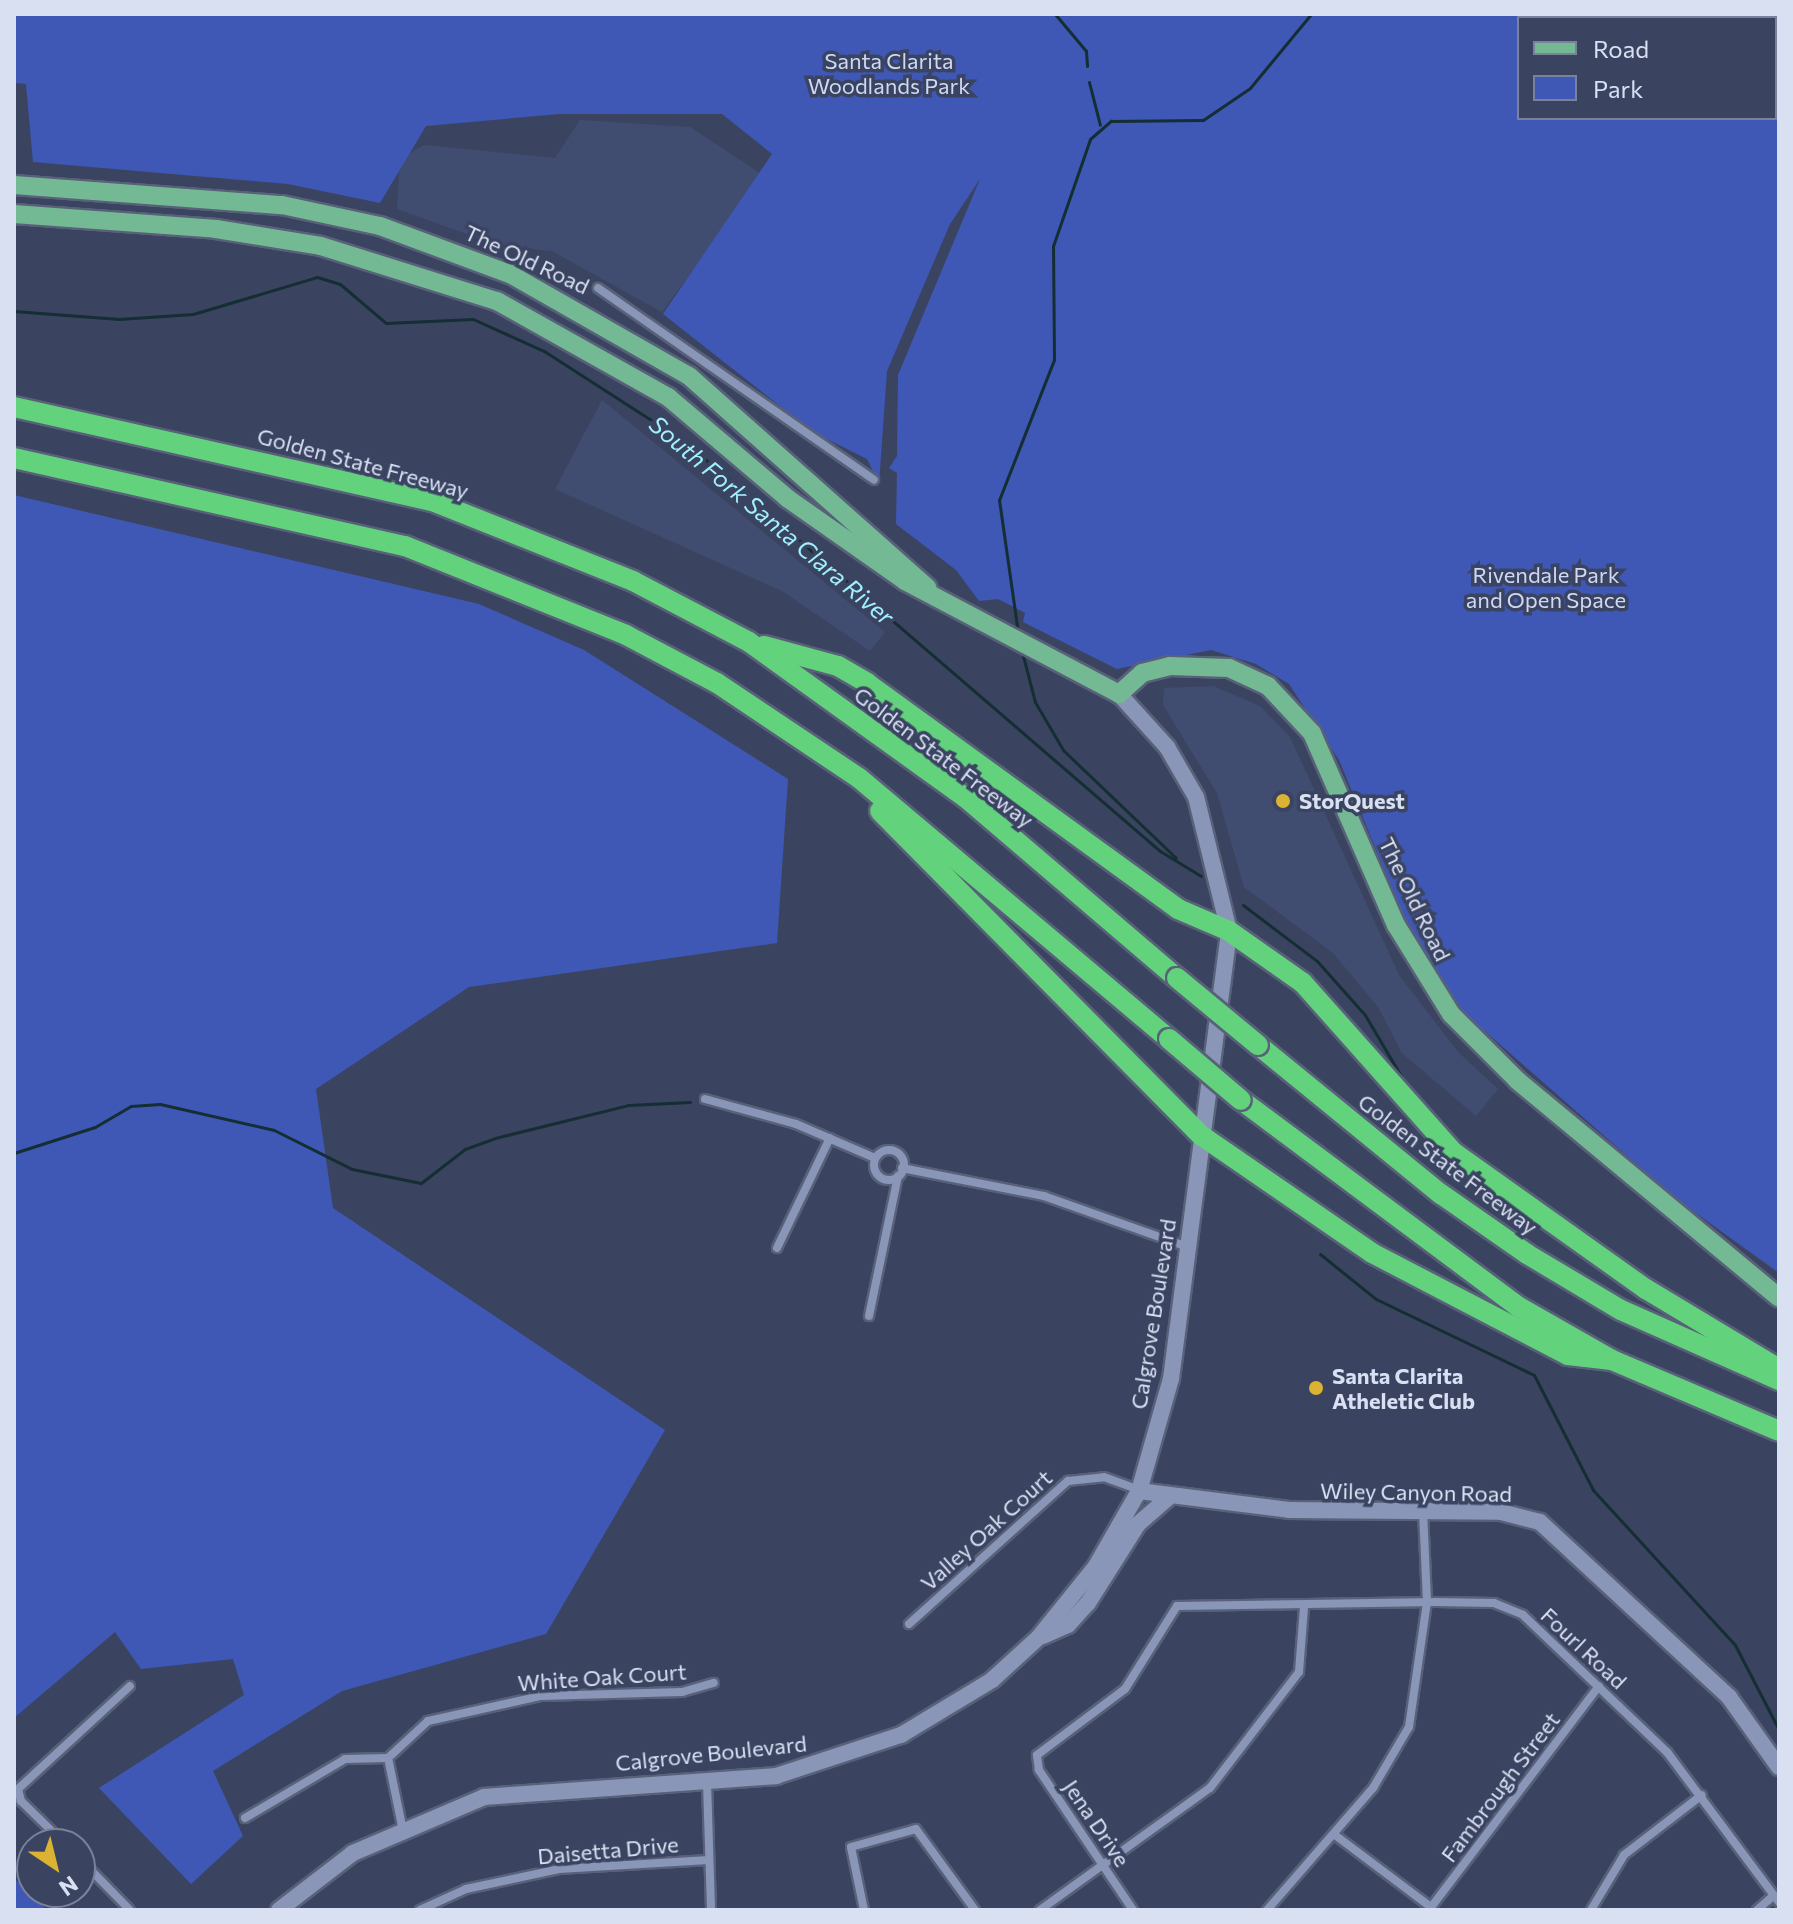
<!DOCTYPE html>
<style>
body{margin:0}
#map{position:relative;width:1793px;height:1924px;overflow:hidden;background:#3a4461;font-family:Commissioner,sans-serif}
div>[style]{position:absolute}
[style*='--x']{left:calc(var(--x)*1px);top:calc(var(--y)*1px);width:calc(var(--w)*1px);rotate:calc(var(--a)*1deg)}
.built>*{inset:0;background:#414d70}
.green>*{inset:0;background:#3f58b6}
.stream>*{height:3px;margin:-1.5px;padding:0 1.5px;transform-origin:1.5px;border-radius:1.5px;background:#142e33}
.roads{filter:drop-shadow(2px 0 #586179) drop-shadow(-2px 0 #586179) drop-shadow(0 2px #586179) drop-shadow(0 -2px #586179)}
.street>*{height:8px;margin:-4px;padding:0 4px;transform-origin:4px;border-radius:4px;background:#8a96b7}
.street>.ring{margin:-4px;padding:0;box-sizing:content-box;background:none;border:8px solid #8a96b7;border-radius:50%}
.secondary>*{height:16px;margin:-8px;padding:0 8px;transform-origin:8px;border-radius:8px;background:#8a96b7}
.primary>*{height:18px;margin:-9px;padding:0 9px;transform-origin:9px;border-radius:9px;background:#73ba94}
.highway>*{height:20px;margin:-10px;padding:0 10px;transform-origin:10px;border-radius:10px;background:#63d27d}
.bridges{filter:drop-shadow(2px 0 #586179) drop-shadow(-2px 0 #586179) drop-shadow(0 2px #586179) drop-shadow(0 -2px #586179)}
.highway-bridge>*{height:20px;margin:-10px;padding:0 10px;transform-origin:10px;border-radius:10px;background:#63d27d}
.dots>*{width:22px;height:22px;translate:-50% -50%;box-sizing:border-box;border:4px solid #3a4461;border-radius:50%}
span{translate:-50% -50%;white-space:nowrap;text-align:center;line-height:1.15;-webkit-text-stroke:7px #3a4461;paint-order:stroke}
.park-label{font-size:22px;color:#ced8f3}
.street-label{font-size:22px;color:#d9e0f2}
.poi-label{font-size:22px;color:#d9e0f2;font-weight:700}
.left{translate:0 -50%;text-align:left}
.water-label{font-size:24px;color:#a2f0fd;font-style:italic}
.frame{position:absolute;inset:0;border:16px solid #d9e0f2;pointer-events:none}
.legend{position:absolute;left:1517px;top:16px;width:260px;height:104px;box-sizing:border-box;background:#3a4461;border:2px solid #7a829b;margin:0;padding:10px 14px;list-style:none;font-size:24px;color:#d9e0f2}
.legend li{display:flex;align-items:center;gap:16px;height:40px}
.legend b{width:40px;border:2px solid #7a829b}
.north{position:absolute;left:16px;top:1828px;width:80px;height:80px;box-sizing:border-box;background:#3a4461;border:2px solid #7a829b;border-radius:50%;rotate:145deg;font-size:22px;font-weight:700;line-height:32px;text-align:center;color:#d9e0f2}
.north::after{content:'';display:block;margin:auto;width:28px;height:36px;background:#dcb233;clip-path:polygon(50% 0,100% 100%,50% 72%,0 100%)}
</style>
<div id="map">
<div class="built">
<i style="clip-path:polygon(580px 120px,690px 127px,763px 175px,662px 312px,552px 251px,497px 245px,397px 209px,400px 159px,424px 145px,555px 158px)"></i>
<i style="clip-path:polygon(602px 400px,885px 632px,870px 651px,782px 591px,555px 489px)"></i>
<i style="clip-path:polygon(1213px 686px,1260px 706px,1290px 737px,1399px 975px,1458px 1052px,1498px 1089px,1476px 1116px,1402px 1053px,1378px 1007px,1333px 953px,1244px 887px,1217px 793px,1163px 705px,1164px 688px)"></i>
</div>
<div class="green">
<i style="clip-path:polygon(evenodd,14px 14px,1779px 14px,1779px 1273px,1675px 1198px,1464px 1013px,1414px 941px,1339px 760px,1289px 684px,1256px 664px,1211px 650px,1117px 669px,1023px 622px,1025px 613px,998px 599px,979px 601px,956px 570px,896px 524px,897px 473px,889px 468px,897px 456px,898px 375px,980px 179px,950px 224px,887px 371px,879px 484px,867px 459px,813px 432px,663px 314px,772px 154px,722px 114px,559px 114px,426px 126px,380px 203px,288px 184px,33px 162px,26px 84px,14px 83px,14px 14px,1519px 18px,1775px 18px,1775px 118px,1519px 118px,1519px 18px)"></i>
<i style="clip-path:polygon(14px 495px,479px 604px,584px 650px,788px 779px,777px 943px,469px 987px,316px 1089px,333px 1208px,665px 1430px,546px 1634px,342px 1691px,213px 1771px,243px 1836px,191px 1884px,99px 1788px,244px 1695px,233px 1659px,141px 1669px,115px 1632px,14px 1718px)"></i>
<i style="clip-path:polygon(14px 1878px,47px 1910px,14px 1910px)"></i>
</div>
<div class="stream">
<i style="--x:1055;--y:14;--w:48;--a:50"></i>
<i style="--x:1086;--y:51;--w:15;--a:86"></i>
<i style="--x:1089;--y:82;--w:44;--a:75.7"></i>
<i style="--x:14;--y:311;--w:105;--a:4.4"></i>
<i style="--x:119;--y:319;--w:74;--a:-3.9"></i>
<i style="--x:193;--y:314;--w:129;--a:-16.6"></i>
<i style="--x:317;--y:277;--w:24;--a:17"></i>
<i style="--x:340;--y:284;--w:60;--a:40.3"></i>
<i style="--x:386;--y:323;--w:87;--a:-2.6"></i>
<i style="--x:473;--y:319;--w:78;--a:24.3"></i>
<i style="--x:544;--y:351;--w:168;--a:32.8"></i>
<i style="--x:685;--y:442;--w:627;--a:40.73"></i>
<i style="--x:1160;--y:851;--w:48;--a:31.4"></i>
<i style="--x:1018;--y:633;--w:134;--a:-98.1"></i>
<i style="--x:999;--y:500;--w:150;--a:-68.6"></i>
<i style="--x:1054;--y:360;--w:114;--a:-90.5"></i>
<i style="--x:1053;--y:246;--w:113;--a:-70.9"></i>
<i style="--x:1090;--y:139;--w:28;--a:-41"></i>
<i style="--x:1111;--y:121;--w:92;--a:-0.6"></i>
<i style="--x:1203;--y:120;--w:57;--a:-34.2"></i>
<i style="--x:1250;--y:88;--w:96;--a:-50.5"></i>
<i style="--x:1022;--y:652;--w:52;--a:75.4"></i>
<i style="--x:1035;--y:702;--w:56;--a:59.7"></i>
<i style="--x:1063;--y:750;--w:156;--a:43.7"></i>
<i style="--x:1243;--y:905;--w:93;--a:37.1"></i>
<i style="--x:1317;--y:961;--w:72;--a:48.4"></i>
<i style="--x:1365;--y:1015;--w:79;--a:59.5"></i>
<i style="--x:14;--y:1153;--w:85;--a:-17.8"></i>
<i style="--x:95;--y:1127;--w:42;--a:-30.3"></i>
<i style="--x:131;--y:1106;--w:29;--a:-4"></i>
<i style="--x:160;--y:1104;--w:117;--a:12.8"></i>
<i style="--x:274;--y:1130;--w:87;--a:26.6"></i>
<i style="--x:352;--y:1169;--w:70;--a:11.5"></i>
<i style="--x:421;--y:1183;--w:56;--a:-37.7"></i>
<i style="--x:465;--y:1149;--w:32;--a:-20"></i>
<i style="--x:495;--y:1138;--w:137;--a:-13.9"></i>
<i style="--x:628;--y:1105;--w:62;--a:-2.8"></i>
<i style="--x:1320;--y:1254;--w:72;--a:38.8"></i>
<i style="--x:1376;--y:1299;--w:175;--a:25.7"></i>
<i style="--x:1534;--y:1375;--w:129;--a:62.8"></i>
<i style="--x:1593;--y:1490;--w:210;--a:47.5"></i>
<i style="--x:1735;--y:1645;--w:96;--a:62.6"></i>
</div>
<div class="roads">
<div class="street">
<i style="--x:598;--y:288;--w:336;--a:34.8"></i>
<i style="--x:705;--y:1099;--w:94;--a:15.4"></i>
<i style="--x:796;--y:1124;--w:86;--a:23.3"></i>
<i class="ring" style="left:874px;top:1150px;width:22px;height:22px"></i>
<i style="--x:902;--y:1168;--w:145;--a:11.2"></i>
<i style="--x:1044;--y:1196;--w:153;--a:19.5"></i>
<i style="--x:777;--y:1248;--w:122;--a:-64.3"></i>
<i style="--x:869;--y:1316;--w:143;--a:-78.3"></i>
<i style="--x:909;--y:1624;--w:214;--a:-42"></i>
<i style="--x:1068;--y:1481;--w:36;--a:-6"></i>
<i style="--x:1104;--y:1477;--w:37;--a:20"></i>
<i style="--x:707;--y:1782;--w:128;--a:88.2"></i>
<i style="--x:245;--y:1818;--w:116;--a:-30.5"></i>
<i style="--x:345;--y:1759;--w:43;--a:-1.3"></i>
<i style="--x:402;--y:1826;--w:69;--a:-101.6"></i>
<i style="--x:388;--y:1758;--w:54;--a:-42.8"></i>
<i style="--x:428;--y:1721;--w:116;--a:-12.5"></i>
<i style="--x:541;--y:1696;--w:141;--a:-1.6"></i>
<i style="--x:682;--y:1692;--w:33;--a:-16"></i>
<i style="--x:1335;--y:1835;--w:120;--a:36.9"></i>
<i style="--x:65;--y:1844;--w:62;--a:-135.7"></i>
<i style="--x:21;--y:1801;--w:12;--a:-104"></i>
<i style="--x:18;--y:1789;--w:152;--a:-42.6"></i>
<i style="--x:80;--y:1859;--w:71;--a:45.6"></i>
<i style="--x:420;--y:1910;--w:51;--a:-24.5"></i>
<i style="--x:466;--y:1889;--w:95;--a:-12.1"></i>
<i style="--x:559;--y:1869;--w:150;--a:-3.4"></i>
<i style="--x:864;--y:1910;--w:64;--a:-101.7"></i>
<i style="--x:851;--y:1847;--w:67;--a:-15.5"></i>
<i style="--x:916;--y:1829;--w:100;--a:53.9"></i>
<i style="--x:1040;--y:1910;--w:209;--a:-35.7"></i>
<i style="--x:1210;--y:1788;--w:146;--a:-52.5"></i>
<i style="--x:1299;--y:1672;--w:65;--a:-85.6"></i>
<i style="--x:1133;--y:1910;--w:169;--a:-123.9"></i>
<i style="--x:1039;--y:1770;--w:15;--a:-98"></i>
<i style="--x:1037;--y:1755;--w:110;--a:-36.9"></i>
<i style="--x:1125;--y:1689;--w:98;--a:-57.9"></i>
<i style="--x:1177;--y:1606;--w:259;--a:-0.9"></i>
<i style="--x:1436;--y:1602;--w:58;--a:1"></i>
<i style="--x:1494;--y:1603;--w:31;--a:22"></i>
<i style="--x:1523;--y:1615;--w:199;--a:43.6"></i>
<i style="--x:1667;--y:1752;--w:187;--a:53.3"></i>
<i style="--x:1267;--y:1910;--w:162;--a:-49"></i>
<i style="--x:1373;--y:1788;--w:71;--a:-59.5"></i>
<i style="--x:1409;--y:1727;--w:126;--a:-81.8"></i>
<i style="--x:1427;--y:1602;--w:90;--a:-92.5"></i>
<i style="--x:1429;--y:1910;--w:281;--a:-52.8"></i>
<i style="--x:1591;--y:1910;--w:64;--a:-59"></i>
<i style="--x:1624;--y:1855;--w:98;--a:-37.6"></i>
<i style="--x:1757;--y:1910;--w:20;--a:-41"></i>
</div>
<div class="secondary">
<i style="--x:1139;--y:1491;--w:151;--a:7.2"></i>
<i style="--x:1289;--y:1510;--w:212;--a:0.5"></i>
<i style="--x:1501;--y:1512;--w:40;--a:14.4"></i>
<i style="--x:1540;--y:1522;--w:258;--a:42.8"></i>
<i style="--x:1729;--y:1697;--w:86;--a:54.5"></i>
<i style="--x:1043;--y:1636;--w:27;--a:-24"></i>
<i style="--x:1068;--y:1625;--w:30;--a:-48"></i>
<i style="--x:1088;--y:1603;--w:93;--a:-57.7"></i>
<i style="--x:1138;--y:1524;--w:40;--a:-41"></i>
<i style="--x:279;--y:1910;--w:93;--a:-37.6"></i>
<i style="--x:353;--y:1853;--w:142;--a:-23.1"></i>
<i style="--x:484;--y:1797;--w:293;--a:-4.1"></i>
<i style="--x:776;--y:1776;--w:132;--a:-18.2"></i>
<i style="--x:901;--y:1735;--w:106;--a:-31.1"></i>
<i style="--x:992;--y:1680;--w:62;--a:-42.4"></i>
<i style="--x:1038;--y:1638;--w:92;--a:-51.1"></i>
<i style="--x:1096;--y:1566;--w:86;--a:-60.2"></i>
<i style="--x:1139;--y:1491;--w:116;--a:-74.1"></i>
<i style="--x:1171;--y:1379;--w:452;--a:-82.6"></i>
<i style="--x:1229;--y:931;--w:138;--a:-103.8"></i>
<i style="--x:1196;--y:797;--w:58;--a:-120.1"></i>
<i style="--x:1167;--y:747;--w:72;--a:-132.2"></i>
</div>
<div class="primary">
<i style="--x:14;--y:185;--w:269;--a:4.3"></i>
<i style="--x:282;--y:205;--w:100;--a:12.1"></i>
<i style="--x:380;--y:226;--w:139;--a:20.3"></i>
<i style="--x:510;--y:274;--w:206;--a:29.7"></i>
<i style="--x:689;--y:376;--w:319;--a:41.6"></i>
<i style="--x:14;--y:214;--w:203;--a:4.2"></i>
<i style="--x:216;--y:229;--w:106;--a:9.2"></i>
<i style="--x:321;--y:246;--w:184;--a:17.4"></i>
<i style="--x:497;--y:301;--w:196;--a:29.3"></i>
<i style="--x:668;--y:397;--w:156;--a:40.3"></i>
<i style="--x:787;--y:498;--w:144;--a:35.1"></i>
<i style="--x:905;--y:581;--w:242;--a:27.8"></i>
<i style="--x:1119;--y:694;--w:31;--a:-42"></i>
<i style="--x:1142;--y:673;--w:29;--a:-14"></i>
<i style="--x:1170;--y:666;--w:59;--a:1.9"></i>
<i style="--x:1229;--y:668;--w:43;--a:24.8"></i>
<i style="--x:1268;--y:686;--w:64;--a:46.9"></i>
<i style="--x:1312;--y:733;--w:210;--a:66.4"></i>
<i style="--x:1396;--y:925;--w:105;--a:58.3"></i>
<i style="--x:1451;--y:1014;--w:95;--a:45"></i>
<i style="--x:1518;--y:1081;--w:339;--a:39.7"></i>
</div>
<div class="highway">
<i style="--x:14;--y:407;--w:428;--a:12.7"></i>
<i style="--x:432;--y:501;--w:216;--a:21.7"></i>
<i style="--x:633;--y:581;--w:131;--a:27.7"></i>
<i style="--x:749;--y:642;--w:267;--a:35.7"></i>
<i style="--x:966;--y:798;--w:277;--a:40.5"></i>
<i style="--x:14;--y:458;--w:401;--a:12.7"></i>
<i style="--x:405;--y:546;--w:238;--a:21.9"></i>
<i style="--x:626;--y:635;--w:103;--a:27.8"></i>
<i style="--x:717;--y:683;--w:171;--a:33.8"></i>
<i style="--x:859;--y:778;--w:405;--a:40.1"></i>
<i style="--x:764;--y:646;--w:77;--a:15.1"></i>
<i style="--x:838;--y:666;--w:34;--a:30"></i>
<i style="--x:867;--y:683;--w:384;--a:36"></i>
<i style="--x:1178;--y:909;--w:56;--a:23.3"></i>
<i style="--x:1229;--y:931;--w:90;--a:35.1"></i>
<i style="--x:1303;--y:983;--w:226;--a:48.4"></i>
<i style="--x:1453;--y:1152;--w:237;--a:35.4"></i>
<i style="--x:1646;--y:1289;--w:155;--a:31"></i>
<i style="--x:880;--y:811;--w:458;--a:45.3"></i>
<i style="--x:1202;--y:1136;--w:206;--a:34.5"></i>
<i style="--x:1372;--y:1253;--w:221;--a:27.5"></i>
<i style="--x:1568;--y:1355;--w:44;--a:6.5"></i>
<i style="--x:1258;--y:1045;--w:236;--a:39.2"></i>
<i style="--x:1441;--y:1194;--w:105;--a:34.9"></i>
<i style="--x:1527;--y:1254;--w:109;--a:30.8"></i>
<i style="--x:1621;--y:1310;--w:173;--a:23.9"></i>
<i style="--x:1241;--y:1100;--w:347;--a:36.7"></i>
<i style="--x:1519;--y:1307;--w:107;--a:29.7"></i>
<i style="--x:1612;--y:1360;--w:181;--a:23"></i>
</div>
</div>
<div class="bridges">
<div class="highway-bridge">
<i style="--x:1177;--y:978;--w:105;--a:39.6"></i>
<i style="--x:1169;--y:1039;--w:94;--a:40.3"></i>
</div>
</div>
<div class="dots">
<i style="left:1283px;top:801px;background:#dcb233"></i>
<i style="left:1316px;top:1388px;background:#dcb233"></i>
</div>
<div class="park-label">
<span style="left:889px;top:73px">Santa Clarita<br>Woodlands Park</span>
<span style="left:1546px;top:587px">Rivendale Park<br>and Open Space</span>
</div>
<div class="street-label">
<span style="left:527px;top:259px;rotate:25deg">The Old Road</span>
<span style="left:363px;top:463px;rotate:15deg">Golden State Freeway</span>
<span style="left:944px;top:757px;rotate:37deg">Golden State Freeway</span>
<span style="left:1415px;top:899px;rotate:64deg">The Old Road</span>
<span style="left:1448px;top:1164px;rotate:37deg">Golden State Freeway</span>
<span style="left:1153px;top:1314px;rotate:-81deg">Calgrove Boulevard</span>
<span style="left:1416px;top:1492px;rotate:1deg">Wiley Canyon Road</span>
<span style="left:986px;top:1530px;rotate:-42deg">Valley Oak Court</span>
<span style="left:1584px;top:1648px;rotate:43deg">Fourl Road</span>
<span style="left:602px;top:1677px;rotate:-4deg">White Oak Court</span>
<span style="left:711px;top:1753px;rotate:-6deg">Calgrove Boulevard</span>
<span style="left:1500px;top:1787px;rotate:-53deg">Fambrough Street</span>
<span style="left:1097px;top:1823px;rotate:56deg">Jena Drive</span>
<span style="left:608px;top:1850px;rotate:-5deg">Daisetta Drive</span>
</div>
<div class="poi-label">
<span class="left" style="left:1299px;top:801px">StorQuest</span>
<span class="left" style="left:1332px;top:1388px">Santa Clarita<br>Atheletic Club</span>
</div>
<div class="water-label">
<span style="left:772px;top:520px;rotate:40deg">South Fork Santa Clara River</span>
</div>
<div class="frame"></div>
<ul class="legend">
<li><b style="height:10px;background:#73ba94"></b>Road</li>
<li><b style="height:22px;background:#3f58b6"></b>Park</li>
</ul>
<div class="north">N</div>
</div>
